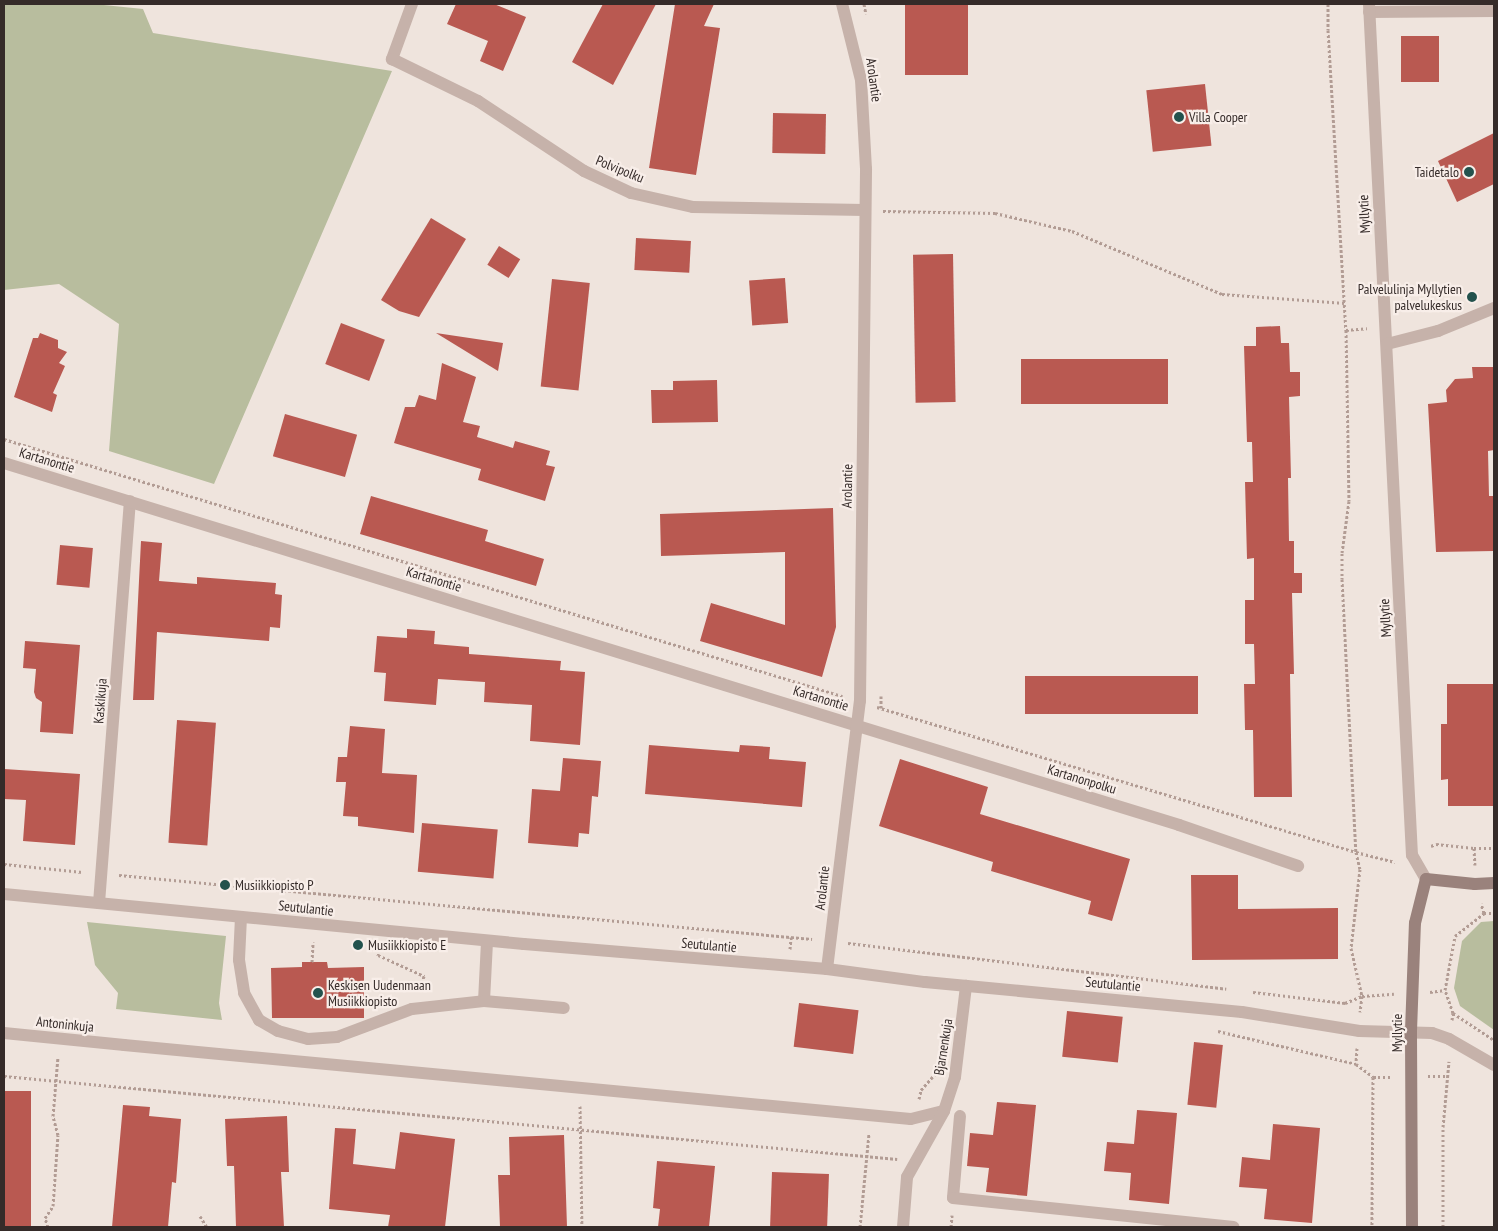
<!DOCTYPE html>
<style>
body{margin:0}
#map{position:relative;width:1498px;height:1231px;overflow:hidden;background:#efe4dd;font-family:"PT Sans Narrow",sans-serif}
div>[style]{position:absolute}
[style*='--x']{left:calc(var(--x)*1px);top:calc(var(--y)*1px);width:calc(var(--w)*1px);rotate:calc(var(--a)*1deg)}
.green>*{inset:0;background:#b8bd9e}
.building>*{inset:0;background:#b95951;transform-origin:0 0}
.path>*{height:3px;margin-top:-1.5px;transform-origin:0;background:repeating-linear-gradient(90deg,#b29c94 0 2.5px,transparent 0 5px)}
.lane>*{height:12px;margin:-6px;padding:0 6px;transform-origin:6px;border-radius:6px;background:#c6b2aa}
.street>*{height:12px;margin:-6px;padding:0 6px;transform-origin:6px;border-radius:6px;background:#c6b2aa}
.secondary>*{height:12px;margin:-6px;padding:0 6px;transform-origin:6px;border-radius:6px;background:#9a827c}
.dots>*{width:14px;height:14px;translate:-50% -50%;box-sizing:border-box;border:2px solid #f8eee9;border-radius:50%}
span{translate:-50% -50%;white-space:nowrap;text-align:center;line-height:1.15;-webkit-text-stroke:4.5px #f8eee9;paint-order:stroke}
.street-label{font-size:14px;color:#352b29}
.poi-label{font-size:14px;color:#352b29}
.left{translate:0 -50%;text-align:left}
.right{translate:-100% -50%;text-align:right}
.frame{position:absolute;inset:0;border:5px solid #352b29;pointer-events:none}
</style>
<div id="map">
<div class="green">
<i style="clip-path:polygon(4px 4px,94px 4px,143px 9px,153px 33px,392px 71px,214px 484px,109px 451px,119px 324px,59px 284px,4px 290px)"></i>
<i style="clip-path:polygon(1494px 921px,1494px 1030px,1460px 1006px,1454px 988px,1462px 941px,1481px 922px)"></i>
<i style="clip-path:polygon(87px 922px,226px 936px,219px 1003px,222px 1020px,116px 1009px,118px 993px,95px 965px)"></i>
</div>
<div class="building">
<i style="clip-path:polygon(456px 4px,494px 4px,526px 17px,503px 71px,480px 61px,488px 41px,447px 24px)"></i>
<i style="clip-path:polygon(603px 4px,656px 4px,613px 85px,572px 62px)"></i>
<i style="clip-path:polygon(675px 4px,714px 4px,704px 26px,720px 28px,696px 175px,649px 168px)"></i>
<i style="left:905px;top:4px;width:63px;height:71px"></i>
<i style="left:1401px;top:36px;width:38px;height:46px"></i>
<i style="left:1205px;top:84px;width:62px;height:59px;rotate:84deg"></i>
<i style="left:773px;top:113px;width:53px;height:40px;rotate:1deg"></i>
<i style="clip-path:polygon(1494px 133px,1494px 184px,1457px 202px,1438px 161px)"></i>
<i style="clip-path:polygon(431px 218px,466px 239px,419px 317px,399px 311px,381px 300px)"></i>
<i style="left:636px;top:238px;width:55px;height:32px;rotate:3deg"></i>
<i style="left:499px;top:246px;width:25px;height:22px;rotate:32deg"></i>
<i style="left:953px;top:254px;width:148px;height:40px;rotate:89deg"></i>
<i style="left:785px;top:278px;width:45px;height:36px;rotate:86deg"></i>
<i style="left:552px;top:279px;width:38px;height:108px;rotate:6deg"></i>
<i style="left:341px;top:323px;width:47px;height:44px;rotate:21deg"></i>
<i style="clip-path:polygon(1280px 326px,1281px 343px,1289px 343px,1290px 372px,1300px 372px,1300px 396px,1289px 397px,1291px 478px,1288px 478px,1289px 541px,1294px 541px,1294px 573px,1302px 573px,1302px 593px,1292px 593px,1294px 674px,1290px 674px,1292px 797px,1254px 797px,1253px 730px,1245px 730px,1244px 684px,1255px 684px,1254px 644px,1245px 644px,1245px 600px,1254px 600px,1254px 558px,1247px 559px,1245px 482px,1253px 482px,1252px 442px,1247px 442px,1244px 346px,1256px 346px,1256px 327px)"></i>
<i style="clip-path:polygon(40px 333px,58px 340px,58px 348px,67px 352px,59px 363px,65px 366px,53px 393px,57px 395px,52px 412px,14px 397px,33px 338px,38px 338px)"></i>
<i style="clip-path:polygon(436px 333px,503px 343px,498px 371px)"></i>
<i style="left:1168px;top:359px;width:45px;height:147px;rotate:90deg"></i>
<i style="clip-path:polygon(442px 363px,476px 377px,463px 422px,480px 426px,477px 437px,513px 448px,515px 441px,550px 451px,546px 465px,555px 467px,545px 501px,478px 480px,481px 469px,394px 443px,405px 407px,415px 407px,419px 395px,436px 400px)"></i>
<i style="clip-path:polygon(1472px 367px,1494px 367px,1494px 450px,1488px 451px,1489px 496px,1494px 496px,1494px 551px,1436px 552px,1428px 404px,1447px 402px,1446px 390px,1455px 379px,1473px 378px)"></i>
<i style="clip-path:polygon(717px 380px,718px 422px,652px 423px,651px 390px,673px 390px,673px 381px)"></i>
<i style="left:285px;top:414px;width:75px;height:44px;rotate:16deg"></i>
<i style="clip-path:polygon(371px 496px,488px 530px,485px 541px,544px 559px,536px 586px,360px 534px)"></i>
<i style="clip-path:polygon(833px 508px,836px 627px,822px 677px,700px 641px,711px 603px,785px 625px,785px 552px,661px 556px,660px 514px)"></i>
<i style="clip-path:polygon(141px 541px,162px 543px,159px 581px,197px 584px,197px 577px,276px 583px,275px 594px,282px 595px,280px 628px,270px 627px,269px 641px,157px 632px,154px 700px,133px 700px)"></i>
<i style="left:60px;top:545px;width:33px;height:40px;rotate:5deg"></i>
<i style="clip-path:polygon(407px 629px,435px 631px,434px 644px,469px 647px,469px 654px,561px 661px,560px 670px,585px 672px,580px 745px,530px 741px,532px 705px,484px 702px,485px 682px,438px 679px,436px 705px,384px 701px,386px 673px,374px 672px,377px 636px,407px 638px)"></i>
<i style="clip-path:polygon(25px 641px,80px 645px,73px 734px,40px 732px,42px 702px,36px 698px,34px 692px,36px 669px,23px 668px)"></i>
<i style="left:1198px;top:676px;width:38px;height:173px;rotate:90deg"></i>
<i style="clip-path:polygon(1447px 684px,1494px 684px,1494px 806px,1448px 806px,1448px 779px,1441px 780px,1441px 724px,1447px 724px)"></i>
<i style="left:177px;top:720px;width:39px;height:123px;rotate:4deg"></i>
<i style="clip-path:polygon(350px 726px,385px 729px,382px 773px,417px 775px,414px 833px,358px 826px,358px 817px,343px 816px,346px 782px,336px 782px,338px 757px,347px 757px)"></i>
<i style="clip-path:polygon(649px 745px,739px 752px,740px 745px,770px 747px,769px 759px,806px 762px,802px 807px,645px 794px)"></i>
<i style="clip-path:polygon(563px 758px,601px 761px,598px 797px,592px 796px,589px 834px,579px 833px,578px 847px,528px 843px,532px 789px,560px 791px)"></i>
<i style="clip-path:polygon(900px 759px,988px 787px,980px 814px,1130px 859px,1112px 921px,1088px 914px,1091px 901px,991px 871px,993px 862px,879px 826px)"></i>
<i style="clip-path:polygon(4px 769px,80px 774px,75px 845px,23px 841px,26px 800px,4px 799px)"></i>
<i style="left:422px;top:823px;width:76px;height:49px;rotate:5deg"></i>
<i style="clip-path:polygon(1191px 875px,1238px 875px,1238px 909px,1338px 908px,1338px 959px,1192px 960px)"></i>
<i style="clip-path:polygon(302px 962px,327px 962px,328px 968px,364px 967px,364px 1018px,272px 1018px,271px 968px,302px 967px)"></i>
<i style="left:799px;top:1003px;width:60px;height:44px;rotate:7deg"></i>
<i style="left:1067px;top:1011px;width:56px;height:46px;rotate:6deg"></i>
<i style="left:1194px;top:1042px;width:29px;height:63px;rotate:6deg"></i>
<i style="left:4px;top:1091px;width:27px;height:136px"></i>
<i style="clip-path:polygon(997px 1102px,1036px 1105px,1027px 1196px,986px 1192px,989px 1168px,967px 1166px,970px 1133px,993px 1135px)"></i>
<i style="clip-path:polygon(123px 1105px,150px 1107px,149px 1116px,181px 1119px,176px 1183px,172px 1182px,168px 1227px,112px 1227px)"></i>
<i style="clip-path:polygon(1137px 1110px,1177px 1113px,1169px 1204px,1129px 1200px,1131px 1173px,1104px 1171px,1107px 1142px,1134px 1144px)"></i>
<i style="clip-path:polygon(287px 1116px,289px 1172px,281px 1172px,284px 1227px,236px 1227px,234px 1166px,227px 1166px,225px 1119px)"></i>
<i style="clip-path:polygon(1273px 1124px,1320px 1128px,1312px 1223px,1264px 1219px,1267px 1189px,1239px 1187px,1242px 1157px,1270px 1160px)"></i>
<i style="clip-path:polygon(335px 1128px,356px 1129px,353px 1164px,395px 1169px,400px 1132px,455px 1139px,445px 1227px,388px 1227px,390px 1215px,329px 1209px)"></i>
<i style="clip-path:polygon(564px 1135px,567px 1227px,500px 1227px,498px 1175px,510px 1175px,509px 1137px)"></i>
<i style="clip-path:polygon(657px 1161px,715px 1166px,709px 1227px,658px 1227px,660px 1209px,653px 1208px)"></i>
<i style="left:772px;top:1172px;width:57px;height:55px;rotate:2deg"></i>
</div>
<div class="path">
<i style="--x:864;--y:4;--w:10;--a:79"></i>
<i style="--x:1328;--y:4;--w:26;--a:90"></i>
<i style="--x:1328;--y:30;--w:301;--a:86.6"></i>
<i style="--x:1346;--y:330;--w:171;--a:89"></i>
<i style="--x:1349;--y:501;--w:52;--a:97.7"></i>
<i style="--x:1342;--y:553;--w:26;--a:90"></i>
<i style="--x:1342;--y:579;--w:273;--a:87.1"></i>
<i style="--x:1356;--y:852;--w:17;--a:77"></i>
<i style="--x:1360;--y:869;--w:80;--a:96.5"></i>
<i style="--x:1351;--y:948;--w:49;--a:77.1"></i>
<i style="--x:1362;--y:996;--w:16;--a:97"></i>
<i style="--x:883;--y:211;--w:112;--a:1"></i>
<i style="--x:995;--y:213;--w:79;--a:13.2"></i>
<i style="--x:1072;--y:231;--w:163;--a:22.8"></i>
<i style="--x:1222;--y:294;--w:123;--a:4.2"></i>
<i style="--x:1346;--y:330;--w:21;--a:-5"></i>
<i style="--x:4;--y:439;--w:877;--a:17.05"></i>
<i style="--x:877;--y:707;--w:500;--a:16.84"></i>
<i style="--x:1356;--y:852;--w:40;--a:14.4"></i>
<i style="--x:881;--y:708;--w:12;--a:-90"></i>
<i style="--x:1431;--y:846;--w:5;--a:-22"></i>
<i style="--x:1436;--y:844;--w:38;--a:6"></i>
<i style="--x:1474;--y:848;--w:20;--a:0"></i>
<i style="--x:1474;--y:848;--w:17;--a:87"></i>
<i style="--x:4;--y:864;--w:79;--a:5.8"></i>
<i style="--x:119;--y:875;--w:696;--a:5.28"></i>
<i style="--x:1484;--y:913;--w:10;--a:0"></i>
<i style="--x:848;--y:943;--w:381;--a:6.9"></i>
<i style="--x:377;--y:949;--w:6;--a:81"></i>
<i style="--x:378;--y:955;--w:51;--a:24.5"></i>
<i style="--x:424;--y:976;--w:15;--a:110"></i>
<i style="--x:790;--y:949;--w:12;--a:-85"></i>
<i style="--x:312;--y:962;--w:20;--a:-87"></i>
<i style="--x:1253;--y:992;--w:93;--a:6.8"></i>
<i style="--x:1345;--y:1003;--w:18;--a:-22"></i>
<i style="--x:1362;--y:996;--w:32;--a:-4"></i>
<i style="--x:1430;--y:992;--w:15;--a:-8"></i>
<i style="--x:1453;--y:1013;--w:49;--a:33.4"></i>
<i style="--x:1452;--y:1020;--w:7;--a:-82"></i>
<i style="--x:1453;--y:1013;--w:24;--a:-109"></i>
<i style="--x:1445;--y:990;--w:55;--a:-79.5"></i>
<i style="--x:1455;--y:936;--w:37;--a:-38"></i>
<i style="--x:1484;--y:913;--w:10;--a:-107"></i>
<i style="--x:1218;--y:1031;--w:142;--a:13.4"></i>
<i style="--x:1357;--y:1048;--w:16;--a:94"></i>
<i style="--x:1356;--y:1064;--w:21;--a:37"></i>
<i style="--x:1373;--y:1077;--w:150;--a:90.4"></i>
<i style="--x:4;--y:1076;--w:897;--a:5.31"></i>
<i style="--x:1428;--y:1076;--w:18;--a:0"></i>
<i style="--x:1373;--y:1077;--w:19;--a:0"></i>
<i style="--x:919;--y:1099;--w:9;--a:-77"></i>
<i style="--x:921;--y:1090;--w:21;--a:-49"></i>
<i style="--x:580;--y:1106;--w:121;--a:89.1"></i>
<i style="--x:200;--y:1216;--w:13;--a:58"></i>
<i style="--x:48;--y:1227;--w:9;--a:-108"></i>
<i style="--x:45;--y:1218;--w:14;--a:-56"></i>
<i style="--x:53;--y:1206;--w:71;--a:-86"></i>
<i style="--x:58;--y:1135;--w:20;--a:-105"></i>
<i style="--x:53;--y:1116;--w:59;--a:-85.2"></i>
<i style="--x:860;--y:1227;--w:94;--a:-84.5"></i>
<i style="--x:951;--y:1227;--w:12;--a:-85"></i>
<i style="--x:1443;--y:1227;--w:100;--a:-90"></i>
<i style="--x:1443;--y:1127;--w:66;--a:-84.8"></i>
</div>
<div class="lane">
<i style="--x:1369;--y:12;--w:125;--a:-0.5"></i>
<i style="--x:99;--y:903;--w:403;--a:-85.6"></i>
<i style="--x:241;--y:917;--w:43;--a:92.7"></i>
<i style="--x:239;--y:960;--w:33;--a:81"></i>
<i style="--x:244;--y:993;--w:31;--a:61"></i>
<i style="--x:259;--y:1020;--w:22;--a:30"></i>
<i style="--x:278;--y:1031;--w:31;--a:15"></i>
<i style="--x:308;--y:1039;--w:29;--a:-4"></i>
<i style="--x:337;--y:1037;--w:80;--a:-20.5"></i>
<i style="--x:412;--y:1009;--w:72;--a:-6.3"></i>
<i style="--x:484;--y:1001;--w:60;--a:-87.1"></i>
<i style="--x:484;--y:1001;--w:80;--a:5"></i>
<i style="--x:124;--y:1045;--w:790;--a:5.37"></i>
<i style="--x:911;--y:1119;--w:34;--a:-14"></i>
<i style="--x:960;--y:1116;--w:82;--a:94.9"></i>
<i style="--x:953;--y:1198;--w:282;--a:5.9"></i>
<i style="--x:903;--y:1227;--w:50;--a:-85.4"></i>
<i style="--x:907;--y:1177;--w:76;--a:-60.7"></i>
</div>
<div class="street">
<i style="--x:412;--y:4;--w:59;--a:110"></i>
<i style="--x:392;--y:59;--w:96;--a:26"></i>
<i style="--x:478;--y:101;--w:127;--a:33.4"></i>
<i style="--x:584;--y:171;--w:52;--a:25.1"></i>
<i style="--x:631;--y:193;--w:64;--a:12.7"></i>
<i style="--x:693;--y:207;--w:172;--a:1"></i>
<i style="--x:1369;--y:4;--w:852;--a:87.11"></i>
<i style="--x:1412;--y:855;--w:28;--a:60"></i>
<i style="--x:1387;--y:344;--w:53;--a:-14.3"></i>
<i style="--x:1438;--y:331;--w:61;--a:-22.3"></i>
<i style="--x:4;--y:463;--w:1229;--a:17.12"></i>
<i style="--x:1179;--y:825;--w:126;--a:19"></i>
<i style="--x:4;--y:894;--w:522;--a:5.49"></i>
<i style="--x:524;--y:944;--w:304;--a:4.7"></i>
<i style="--x:827;--y:969;--w:99;--a:7.6"></i>
<i style="--x:925;--y:982;--w:318;--a:5.4"></i>
<i style="--x:1242;--y:1012;--w:119;--a:9.2"></i>
<i style="--x:1359;--y:1031;--w:73;--a:1.6"></i>
<i style="--x:1432;--y:1033;--w:18;--a:19"></i>
<i style="--x:1449;--y:1039;--w:52;--a:30"></i>
<i style="--x:827;--y:969;--w:270;--a:-83"></i>
<i style="--x:860;--y:701;--w:532;--a:-89.35"></i>
<i style="--x:866;--y:169;--w:89;--a:-93.2"></i>
<i style="--x:861;--y:80;--w:78;--a:-104"></i>
<i style="--x:4;--y:1033;--w:121;--a:5.7"></i>
<i style="--x:944;--y:1111;--w:36;--a:-72"></i>
<i style="--x:955;--y:1077;--w:92;--a:-83.1"></i>
</div>
<div class="secondary">
<i style="--x:1412;--y:1227;--w:196;--a:-90.3"></i>
<i style="--x:1411;--y:1031;--w:108;--a:-87.9"></i>
<i style="--x:1415;--y:923;--w:45;--a:-76"></i>
<i style="--x:1426;--y:879;--w:49;--a:5.8"></i>
<i style="--x:1475;--y:884;--w:19;--a:-3"></i>
</div>
<div class="dots">
<i style="left:1179px;top:117px;background:#23524d"></i>
<i style="left:1469px;top:172px;background:#23524d"></i>
<i style="left:1472px;top:297px;background:#23524d"></i>
<i style="left:225px;top:885px;background:#23524d"></i>
<i style="left:358px;top:945px;background:#23524d"></i>
<i style="left:318px;top:993px;background:#23524d"></i>
</div>
<div class="street-label">
<span style="left:874px;top:80px;rotate:82deg">Arolantie</span>
<span style="left:620px;top:169px;rotate:22deg">Polvipolku</span>
<span style="left:1364px;top:214px;rotate:-93deg">Myllytie</span>
<span style="left:47px;top:460px;rotate:17deg">Kartanontie</span>
<span style="left:847px;top:486px;rotate:-89deg">Arolantie</span>
<span style="left:434px;top:579px;rotate:17deg">Kartanontie</span>
<span style="left:1385px;top:618px;rotate:-93deg">Myllytie</span>
<span style="left:821px;top:698px;rotate:17deg">Kartanontie</span>
<span style="left:100px;top:701px;rotate:-86deg">Kaskikuja</span>
<span style="left:1082px;top:779px;rotate:17deg">Kartanonpolku</span>
<span style="left:822px;top:888px;rotate:-84deg">Arolantie</span>
<span style="left:306px;top:908px;rotate:6deg">Seutulantie</span>
<span style="left:709px;top:945px;rotate:5deg">Seutulantie</span>
<span style="left:1113px;top:984px;rotate:5deg">Seutulantie</span>
<span style="left:65px;top:1024px;rotate:6deg">Antoninkuja</span>
<span style="left:1397px;top:1033px;rotate:-90deg">Myllytie</span>
<span style="left:943px;top:1047px;rotate:-81deg">Bjarnenkuja</span>
</div>
<div class="poi-label">
<span class="left" style="left:1189px;top:117px">Villa Cooper</span>
<span class="right" style="left:1459px;top:172px">Taidetalo</span>
<span class="right" style="left:1462px;top:297px">Palvelulinja Myllytien<br>palvelukeskus</span>
<span class="left" style="left:235px;top:885px">Musiikkiopisto P</span>
<span class="left" style="left:368px;top:945px">Musiikkiopisto E</span>
<span class="left" style="left:328px;top:993px">Keskisen Uudenmaan<br>Musiikkiopisto</span>
</div>
<div class="frame"></div>
</div>
